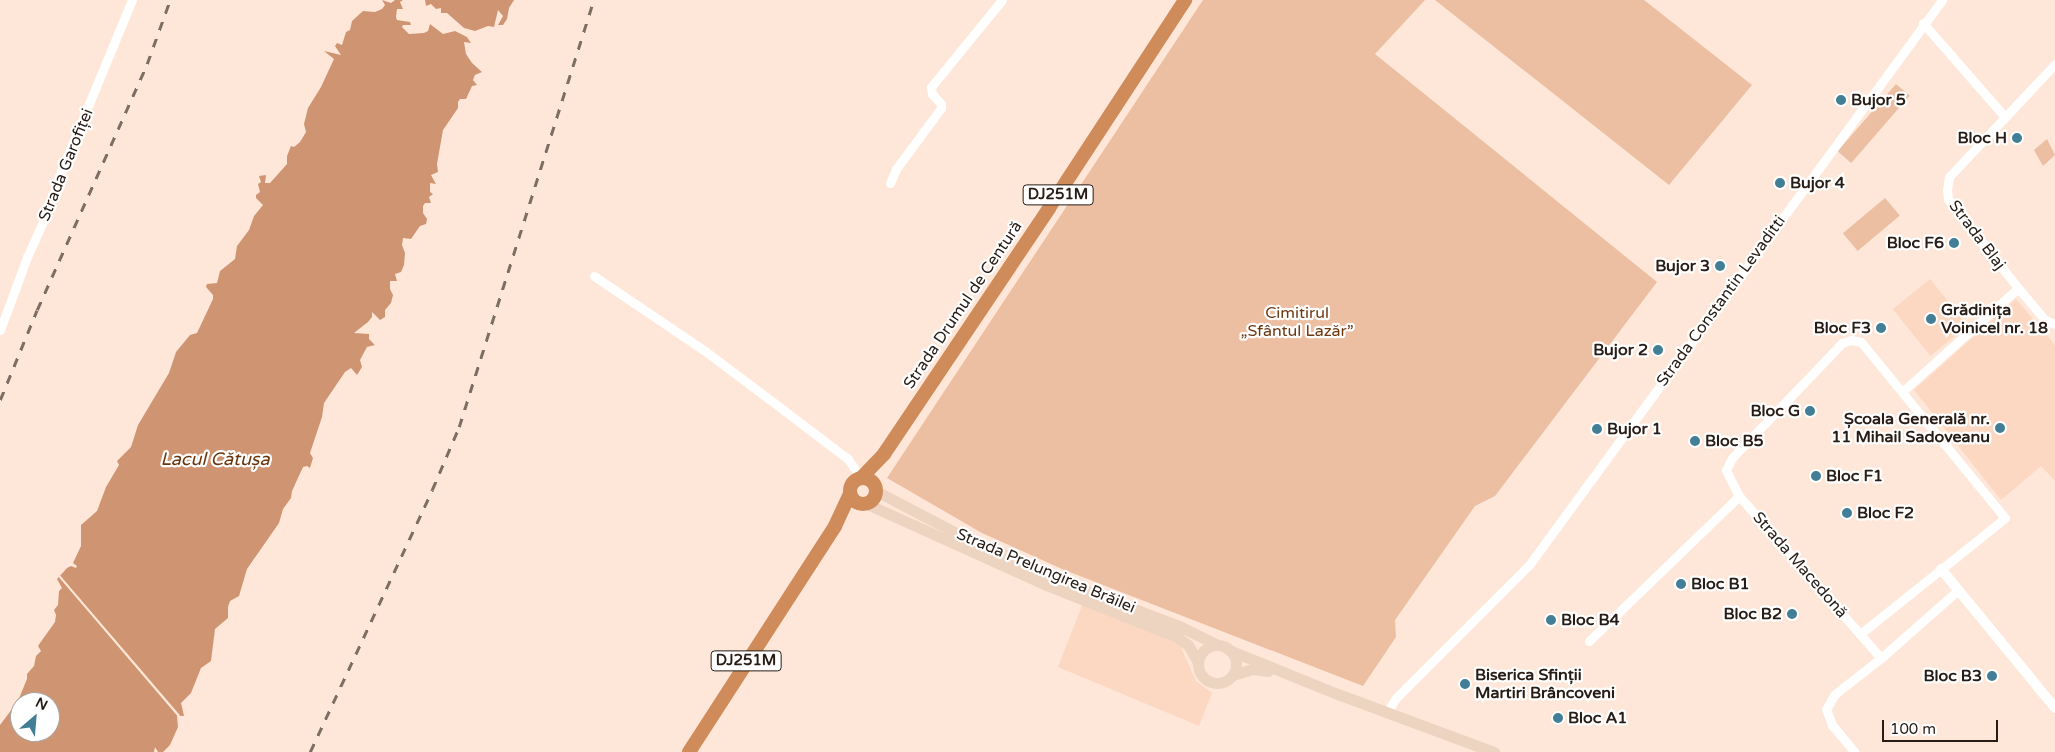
<!DOCTYPE html>
<meta charset="utf-8">
<style>
body{margin:0}
#map{position:relative;width:2055px;height:752px;overflow:hidden;background:#fee7d8;font-family:"Varela Round",sans-serif}
div>[style]{position:absolute}
[style*='--x']{left:calc(var(--x)*1px);top:calc(var(--y)*1px);width:calc(var(--w)*1px);rotate:calc(var(--a)*1deg)}
.built>*{inset:0;background:#fcd8c2;transform-origin:0 0}
.green>*{inset:0;background:#ecbea2;transform-origin:0 0}
.water>*{inset:0;background:#cf9572}
.pier>*{inset:0;background:#fee7d8}
.minor>*{height:9px;margin:-4.5px;padding:0 4.5px;transform-origin:4.5px;border-radius:4.5px;background:#fff}
.tertiary>*{height:10px;margin:-5px;padding:0 5px;transform-origin:5px;border-radius:5px;background:#fff}
.secondary>*{height:11px;margin:-5.5px;padding:0 5.5px;transform-origin:5.5px;border-radius:5.5px;background:#edd4c1}
.secondary>.ring{margin:-5.5px;padding:0;box-sizing:content-box;background:none;border:11px solid #edd4c1;border-radius:50%}
.trunk>*{height:14px;margin:-7px;padding:0 7px;transform-origin:7px;border-radius:7px;background:#d08b5a}
.trunk>.ring{margin:-7px;padding:0;box-sizing:content-box;background:none;border:14px solid #d08b5a;border-radius:50%}
.rail>*{height:2.5px;margin-top:-1.25px;transform-origin:0;background:repeating-linear-gradient(90deg,#7d6e64 0 9px,transparent 0 18px)}
.dots>*{width:14px;height:14px;translate:-50% -50%;box-sizing:border-box;border:2px solid #fff;border-radius:50%}
span{translate:-50% -50%;white-space:nowrap;text-align:center;line-height:1.15;-webkit-text-stroke:4.5px #fff;paint-order:stroke}
.shield-label span{padding:1px 4px;background:#fff;border:1px solid;border-radius:4px;-webkit-text-stroke-width:0}
.shield-label{font-size:15px;color:#271c16;font-weight:700}
.poi-label{font-size:16px;color:#271c16;font-weight:700}
.left{translate:0 -50%;text-align:left}
.right{translate:-100% -50%;text-align:right}
.street-label{font-size:16px;color:#271c16}
.park-label{font-size:16px;color:#6d370f}
.water-label{font-size:18px;color:#6b350b;font-style:italic}
.north{position:absolute;left:10px;top:692px;width:50px;height:50px;box-sizing:border-box;background:#fff;border:1px solid #a9a4a2;border-radius:50%;rotate:27deg;font-size:14px;font-weight:700;line-height:20px;text-align:center;color:#271c16}
.north::after{content:'';display:block;margin:auto;width:18px;height:22px;background:#427e95;clip-path:polygon(50% 0,100% 100%,50% 72%,0 100%)}
.scale{position:absolute;left:1882px;top:720px;width:116px;height:22px;box-sizing:border-box;border:2px solid #271c16;border-top:0;padding-left:6px;font-size:15px;line-height:18px;white-space:nowrap;color:#271c16;-webkit-text-stroke:4px #fff;paint-order:stroke}
</style>
<div id="map">
<div class="built">
<i style="left:1930px;top:279px;width:60px;height:48px;rotate:51deg"></i>
<i style="clip-path:polygon(2016px 299px,2055px 345px,2055px 481px,2041px 466px,2001px 500px,1914px 390px)"></i>
<i style="clip-path:polygon(1083px 603px,1180px 645px,1196px 681px,1212px 693px,1199px 726px,1058px 667px)"></i>
</div>
<div class="green">
<i style="clip-path:polygon(1203px 0,1425px 0,1375px 54px,1657px 282px,1495px 496px,1475px 506px,1395px 620px,1396px 637px,1363px 686px,1062px 569px,982px 533px,887px 478px)"></i>
<i style="clip-path:polygon(1435px 0,1644px 0,1752px 85px,1669px 185px)"></i>
<i style="left:1896px;top:84px;width:18px;height:89px;rotate:41deg"></i>
<i style="clip-path:polygon(2047px 139px,2055px 155px,2043px 166px,2034px 150px)"></i>
<i style="left:1885px;top:198px;width:23px;height:55px;rotate:50deg"></i>
</div>
<div class="water">
<i style="clip-path:polygon(evenodd,382px 0,391px 3px,395px 0,403px 0,400px 2px,403px 9px,397px 9px,396px 17px,397px 20px,410px 22px,411px 25px,403px 25px,402px 27px,409px 34px,424px 33px,428px 31px,430px 24px,443px 34px,455px 31px,467px 37px,471px 43px,464px 42px,466px 54px,472px 63px,482px 72px,475px 75px,473px 80px,477px 85px,472px 86px,466px 99px,460px 99px,458px 102px,458px 108px,443px 130px,437px 164px,438px 172px,431px 175px,436px 184px,430px 183px,430px 192px,433px 194px,429px 197px,431px 203px,425px 203px,423px 206px,423px 213px,427px 219px,426px 224px,420px 226px,411px 239px,403px 238px,402px 245px,405px 253px,404px 265px,401px 272px,395px 274px,397px 281px,390px 281px,390px 289px,393px 295px,391px 303px,385px 310px,385px 317px,380px 320px,372px 312px,372px 317px,368px 322px,354px 333px,369px 334px,369px 339px,375px 345px,367px 347px,360px 360px,362px 367px,357px 375px,351px 368px,345px 372px,324px 403px,322px 417px,310px 453px,313px 458px,310px 468px,307px 466px,303px 467px,292px 491px,291px 498px,283px 509px,279px 523px,247px 569px,239px 596px,230px 601px,228px 607px,228px 618px,215px 629px,211px 661px,201px 668px,191px 693px,181px 703px,184px 716px,177px 716px,178px 727px,170px 745px,163px 752px,158px 752px,155px 747px,154px 752px,0 752px,0 725px,18px 701px,27px 679px,27px 674px,34px 666px,36px 656px,41px 651px,38px 646px,40px 643px,55px 622px,56px 615px,54px 610px,58px 605px,59px 591px,62px 588px,57px 579px,67px 568px,71px 566px,76px 568px,77px 566px,73px 563px,81px 546px,81px 525px,97px 511px,106px 487px,119px 465px,117px 461px,131px 447px,138px 425px,169px 373px,176px 352px,190px 335px,197px 333px,213px 299px,213px 295px,206px 287px,207px 284px,217px 283px,220px 271px,235px 259px,237px 246px,249px 230px,254px 216px,263px 205px,256px 198px,256px 195px,260px 192px,258px 184px,261px 182px,259px 176px,266px 175px,265px 183px,270px 183px,287px 164px,287px 156px,291px 146px,294px 147px,300px 142px,306px 132px,304px 124px,308px 108px,321px 87px,334px 59px,324px 51px,341px 55px,335px 46px,337px 43px,342px 45px,346px 32px,350px 30px,352px 21px,363px 11px,375px 12px,382px 9px,385px 5px,382px 0,20px 702px,50px 702px,50px 732px,20px 732px,20px 702px)"></i>
<i style="clip-path:polygon(425px 0,514px 0,509px 8px,507px 19px,503px 25px,498px 25px,503px 16px,498px 10px,494px 27px,488px 26px,475px 31px,464px 28px,447px 13px,441px 13px,441px 8px,436px 9px,431px 4px,426px 6px)"></i>
</div>
<div class="pier">
<i style="clip-path:polygon(58px 573px,184px 720px,180px 719px,57px 575px)"></i>
</div>
<div class="minor">
<i style="--x:1923;--y:23;--w:125;--a:48.9"></i>
<i style="--x:2055;--y:64;--w:155;--a:133.2"></i>
<i style="--x:1949;--y:177;--w:12;--a:99"></i>
<i style="--x:1947;--y:189;--w:10;--a:84"></i>
<i style="--x:1948;--y:199;--w:113;--a:51.8"></i>
<i style="--x:2018;--y:288;--w:42;--a:49.8"></i>
<i style="--x:2045;--y:320;--w:11;--a:22"></i>
<i style="--x:890;--y:183;--w:15;--a:-67"></i>
<i style="--x:896;--y:169;--w:76;--a:-53.6"></i>
<i style="--x:941;--y:108;--w:4;--a:-90"></i>
<i style="--x:941;--y:104;--w:13;--a:-132"></i>
<i style="--x:932;--y:94;--w:7;--a:-98"></i>
<i style="--x:931;--y:87;--w:112;--a:-50.8"></i>
<i style="--x:594;--y:276;--w:134;--a:34"></i>
<i style="--x:705;--y:351;--w:80;--a:36.9"></i>
<i style="--x:769;--y:399;--w:99;--a:37.2"></i>
<i style="--x:848;--y:459;--w:23;--a:56"></i>
<i style="--x:0;--y:330;--w:78;--a:-69.7"></i>
<i style="--x:27;--y:257;--w:56;--a:-65.7"></i>
<i style="--x:50;--y:206;--w:31;--a:-73"></i>
<i style="--x:59;--y:176;--w:191;--a:-67.5"></i>
<i style="--x:1903;--y:391;--w:154;--a:-41.8"></i>
<i style="--x:1739;--y:496;--w:215;--a:48.8"></i>
<i style="--x:1881;--y:658;--w:58;--a:142"></i>
<i style="--x:1835;--y:694;--w:17;--a:121"></i>
<i style="--x:1826;--y:709;--w:17;--a:69"></i>
<i style="--x:1832;--y:725;--w:35;--a:50"></i>
<i style="--x:1589;--y:641;--w:209;--a:-44"></i>
<i style="--x:1739;--y:496;--w:29;--a:-117"></i>
<i style="--x:1726;--y:470;--w:13;--a:-63"></i>
<i style="--x:1732;--y:458;--w:159;--a:-46.3"></i>
<i style="--x:1842;--y:343;--w:9;--a:-18"></i>
<i style="--x:1851;--y:340;--w:10;--a:11"></i>
<i style="--x:1861;--y:342;--w:227;--a:50.7"></i>
<i style="--x:2005;--y:518;--w:186;--a:141.3"></i>
<i style="--x:1881;--y:658;--w:103;--a:-41.4"></i>
<i style="--x:1387;--y:713;--w:16;--a:-60"></i>
<i style="--x:1395;--y:699;--w:190;--a:-45"></i>
<i style="--x:1529;--y:565;--w:700;--a:-53.83"></i>
</div>
<div class="tertiary">
<i style="--x:1941;--y:569;--w:180;--a:50.6"></i>
</div>
<div class="secondary">
<i style="--x:876;--y:491;--w:99;--a:27.6"></i>
<i style="--x:964;--y:537;--w:131;--a:23.8"></i>
<i style="--x:1084;--y:590;--w:102;--a:20.8"></i>
<i style="--x:1179;--y:626;--w:43;--a:26"></i>
<i style="--x:867;--y:504;--w:196;--a:24.3"></i>
<i style="--x:1046;--y:585;--w:141;--a:21.7"></i>
<i style="--x:1177;--y:637;--w:14;--a:36"></i>
<i style="--x:1188;--y:645;--w:20;--a:60"></i>
<i class="ring" style="left:1198px;top:645px;width:27px;height:27px"></i>
<i style="--x:1229;--y:650;--w:114;--a:22.1"></i>
<i style="--x:1335;--y:693;--w:170;--a:20.4"></i>
<i style="--x:1233;--y:675;--w:21;--a:-17"></i>
<i style="--x:1253;--y:669;--w:15;--a:8"></i>
</div>
<div class="trunk">
<i class="ring" style="left:850px;top:478px;width:12px;height:12px"></i>
<i style="--x:861;--y:478;--w:33;--a:-46"></i>
<i style="--x:884;--y:454;--w:296;--a:-56.1"></i>
<i style="--x:1049;--y:208;--w:249;--a:-56.8"></i>
<i style="--x:689;--y:752;--w:269;--a:-57.1"></i>
<i style="--x:835;--y:526;--w:35;--a:-65"></i>
</div>
<div class="rail">
<i style="--x:0;--y:400;--w:97;--a:-67.7"></i>
<i style="--x:37;--y:310;--w:269;--a:-65.9"></i>
<i style="--x:147;--y:64;--w:68;--a:-70.2"></i>
<i style="--x:310;--y:752;--w:289;--a:-65"></i>
<i style="--x:432;--y:490;--w:69;--a:-66.8"></i>
<i style="--x:459;--y:427;--w:448;--a:-72.5"></i>
</div>
<div class="dots">
<i style="left:1841px;top:100px;background:#427e95"></i>
<i style="left:2017px;top:138px;background:#427e95"></i>
<i style="left:1780px;top:183px;background:#427e95"></i>
<i style="left:1954px;top:243px;background:#427e95"></i>
<i style="left:1720px;top:266px;background:#427e95"></i>
<i style="left:1931px;top:319px;background:#427e95"></i>
<i style="left:1881px;top:328px;background:#427e95"></i>
<i style="left:1658px;top:350px;background:#427e95"></i>
<i style="left:1810px;top:411px;background:#427e95"></i>
<i style="left:2000px;top:428px;background:#427e95"></i>
<i style="left:1597px;top:429px;background:#427e95"></i>
<i style="left:1695px;top:441px;background:#427e95"></i>
<i style="left:1816px;top:476px;background:#427e95"></i>
<i style="left:1847px;top:513px;background:#427e95"></i>
<i style="left:1681px;top:584px;background:#427e95"></i>
<i style="left:1792px;top:614px;background:#427e95"></i>
<i style="left:1551px;top:620px;background:#427e95"></i>
<i style="left:1992px;top:676px;background:#427e95"></i>
<i style="left:1465px;top:684px;background:#427e95"></i>
<i style="left:1558px;top:718px;background:#427e95"></i>
</div>
<div class="shield-label">
<span style="left:1058px;top:195px">DJ251M</span>
<span style="left:746px;top:661px">DJ251M</span>
</div>
<div class="poi-label">
<span class="left" style="left:1851px;top:100px">Bujor 5</span>
<span class="right" style="left:2007px;top:138px">Bloc H</span>
<span class="left" style="left:1790px;top:183px">Bujor 4</span>
<span class="right" style="left:1944px;top:243px">Bloc F6</span>
<span class="right" style="left:1710px;top:266px">Bujor 3</span>
<span class="left" style="left:1941px;top:319px">Grădinița<br>Voinicel nr. 18</span>
<span class="right" style="left:1871px;top:328px">Bloc F3</span>
<span class="right" style="left:1648px;top:350px">Bujor 2</span>
<span class="right" style="left:1800px;top:411px">Bloc G</span>
<span class="right" style="left:1990px;top:428px">Școala Generală nr.<br>11 Mihail Sadoveanu</span>
<span class="left" style="left:1607px;top:429px">Bujor 1</span>
<span class="left" style="left:1705px;top:441px">Bloc B5</span>
<span class="left" style="left:1826px;top:476px">Bloc F1</span>
<span class="left" style="left:1857px;top:513px">Bloc F2</span>
<span class="left" style="left:1691px;top:584px">Bloc B1</span>
<span class="right" style="left:1782px;top:614px">Bloc B2</span>
<span class="left" style="left:1561px;top:620px">Bloc B4</span>
<span class="left" style="left:1475px;top:684px">Biserica Sfinții<br>Martiri Brâncoveni</span>
<span class="right" style="left:1982px;top:676px">Bloc B3</span>
<span class="left" style="left:1568px;top:718px">Bloc A1</span>
</div>
<div class="street-label">
<span style="left:66px;top:165px;rotate:-68deg">Strada Garofiței</span>
<span style="left:1977px;top:235px;rotate:53deg">Strada Blaj</span>
<span style="left:1721px;top:301px;rotate:-54deg">Strada Constantin Levaditti</span>
<span style="left:963px;top:305px;rotate:-56deg">Strada Drumul de Centură</span>
<span style="left:1800px;top:565px;rotate:49deg">Strada Macedonă</span>
<span style="left:1046px;top:571px;rotate:23deg">Strada Prelungirea Brăilei</span>
</div>
<div class="park-label">
<span style="left:1297px;top:322px">Cimitirul<br>„Sfântul Lazăr”</span>
</div>
<div class="water-label">
<span style="left:215px;top:459px">Lacul Cătușa</span>
</div>
<div class="north">N</div>
<div class="scale">100 m</div>
</div>
